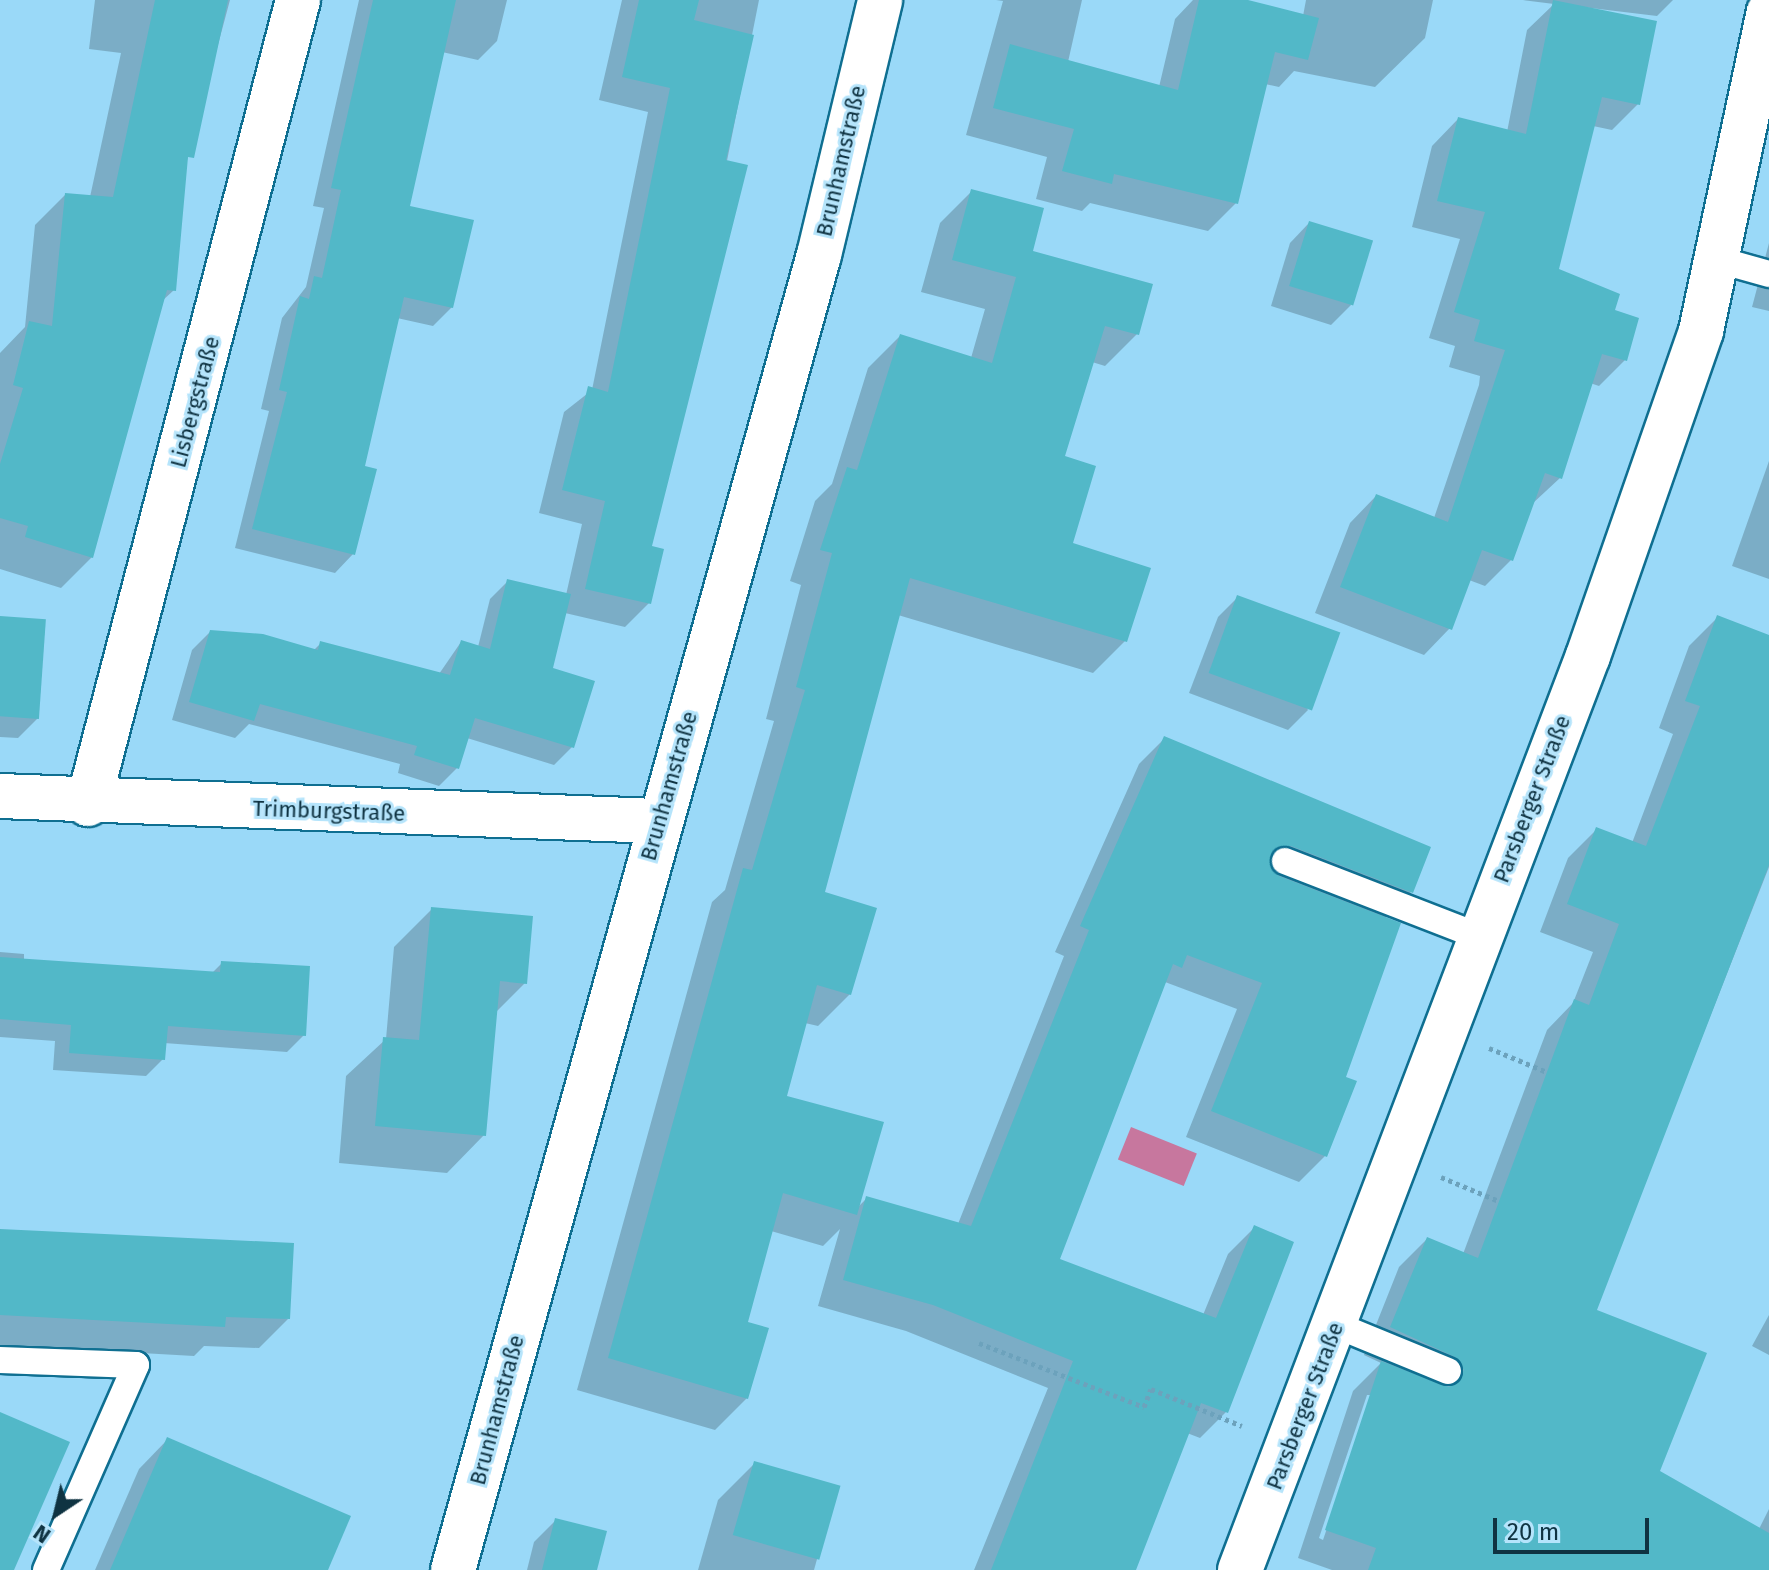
<!DOCTYPE html>
<meta charset="utf-8">
<style>
body{margin:0}
#map{position:relative;width:1769px;height:1570px;overflow:hidden;background:#9ad9f8;font-family:"Fira Sans",sans-serif}
div>[style]{position:absolute}
[style*='--x']{left:calc(var(--x)*1px);top:calc(var(--y)*1px);width:calc(var(--w)*1px);rotate:calc(var(--a)*1deg)}
.water>*{inset:0;background:#c7779e;transform-origin:0 0}
.shadow>*{inset:0;background:#0003}
.building>*{inset:0;background:#52b8c8;transform-origin:0 0}
.path>*{height:5px;margin-top:-2.5px;transform-origin:0;background:repeating-linear-gradient(90deg,#6ca2bc 0 4px,transparent 0 8px)}
.roads{filter:drop-shadow(2px 0 #0f6f91) drop-shadow(-2px 0 #0f6f91) drop-shadow(0 2px #0f6f91) drop-shadow(0 -2px #0f6f91)}
.lane>*{height:26px;margin:-13px;padding:0 13px;transform-origin:13px;border-radius:13px;background:#fff}
.street>*{height:44px;margin:-22px;padding:0 22px;transform-origin:22px;border-radius:22px;background:#fff}
.secondary>*{height:44px;margin:-22px;padding:0 22px;transform-origin:22px;border-radius:22px;background:#fff}
span{translate:-50% -50%;white-space:nowrap;text-align:center;line-height:1.15;-webkit-text-stroke:6px #b5e4fb;paint-order:stroke}
.street-label{font-size:22px;color:#0f3342}
.north{position:absolute;left:16px;top:1474px;width:80px;height:80px;-webkit-text-stroke:6px #b5e4fb;paint-order:stroke;rotate:215deg;font-size:22px;font-weight:700;line-height:32px;text-align:center;color:#0f3342}
.north::after{content:'';display:block;margin:auto;width:28px;height:36px;background:#0f3342;clip-path:polygon(50% 0,100% 100%,50% 72%,0 100%)}
.scale{position:absolute;left:1493px;top:1518px;width:156px;height:36px;box-sizing:border-box;border:4px solid #0f3342;border-top:0;padding-left:10px;font-size:24px;line-height:28px;white-space:nowrap;color:#0f3342;-webkit-text-stroke:6px #b5e4fb;paint-order:stroke}
</style>
<div id="map">
<div class="water">
<i style="left:1131px;top:1127px;width:71px;height:35px;rotate:22deg"></i>
</div>
<div class="shadow">
<i style="clip-path:polygon(95px 0,230px 0,186px 164px,174px 290px,161px 302px,92px 557px,61px 588px,0 569px,0 353px,25px 327px,35px 225px,65px 195px,90px 197px,121px 53px,89px 49px)"></i>
<i style="clip-path:polygon(359px 0,507px 0,497px 41px,478px 60px,442px 52px,408px 207px,452px 307px,433px 326px,397px 318px,363px 467px,353px 554px,335px 573px,235px 548px,269px 411px,261px 409px,282px 318px,306px 287px,324px 208px,313px 206px)"></i>
<i style="clip-path:polygon(622px 0,759px 0,650px 548px,649px 603px,625px 627px,565px 613px,551px 670px,572px 747px,554px 765px,467px 738px,457px 768px,439px 786px,398px 773px,400px 764px,249px 724px,235px 738px,172px 720px,192px 650px,210px 632px,313px 651px,321px 643px,439px 674px,461px 642px,478px 647px,490px 599px,508px 581px,566px 595px,582px 524px,539px 513px,564px 412px,592px 390px,648px 112px,599px 100px)"></i>
<i style="clip-path:polygon(996px 0,1082px 0,1068px 62px,1159px 87px,1175px 19px,1193px 0,1239px 0,1303px 16px,1306px 0,1433px 0,1425px 38px,1375px 87px,1294px 71px,1279px 87px,1265px 84px,1236px 203px,1208px 231px,1090px 203px,1082px 211px,1036px 199px,1047px 157px,966px 135px,1003px 1px)"></i>
<i style="clip-path:polygon(1523px 0,1673px 0,1657px 16px,1574px 6px,1638px 104px,1612px 130px,1593px 126px,1557px 271px,1612px 312px,1625px 360px,1599px 386px,1590px 383px,1560px 478px,1532px 504px,1511px 560px,1485px 586px,1469px 580px,1450px 628px,1424px 655px,1315px 613px,1350px 523px,1376px 496px,1434px 518px,1479px 385px,1480px 376px,1449px 367px,1455px 346px,1429px 338px,1460px 239px,1412px 227px,1432px 146px,1458px 119px,1507px 132px,1527px 30px,1554px 4px)"></i>
<i style="clip-path:polygon(972px 191px,1030px 252px,1137px 334px,1105px 366px,1092px 362px,1063px 457px,1070px 544px,1125px 641px,1093px 673px,898px 615px,822px 894px,850px 994px,818px 1026px,805px 1023px,784px 1097px,856px 1209px,867px 1198px,958px 1224px,1064px 956px,1055px 952px,1139px 764px,1165px 738px,1428px 848px,1411px 892px,1384px 919px,1325px 1156px,1299px 1182px,1186px 1137px,1237px 1009px,1165px 982px,1058px 1260px,1203px 1315px,1228px 1254px,1254px 1228px,1292px 1243px,1226px 1412px,1200px 1438px,1187px 1433px,1113px 1570px,974px 1570px,1048px 1388px,906px 1331px,818px 1306px,840px 1229px,823px 1246px,771px 1231px,745px 1323px,747px 1398px,715px 1430px,577px 1390px,712px 902px,725px 890px,774px 721px,766px 719px,801px 585px,790px 581px,815px 501px,832px 484px,868px 368px,900px 336px,971px 358px,985px 309px,921px 292px,940px 223px)"></i>
<i style="clip-path:polygon(1309px 223px,1351px 305px,1331px 325px,1271px 306px,1290px 243px)"></i>
<i style="clip-path:polygon(1769px 243px,1769px 311px,1752px 307px)"></i>
<i style="clip-path:polygon(1769px 461px,1769px 579px,1732px 566px)"></i>
<i style="clip-path:polygon(1238px 597px,1308px 710px,1288px 730px,1189px 693px,1218px 617px)"></i>
<i style="clip-path:polygon(0 617px,38px 718px,18px 738px,0 737px)"></i>
<i style="clip-path:polygon(evenodd,1717px 618px,1769px 637px,1769px 867px,1594px 1311px,1658px 1472px,1759px 1529px,1769px 1509px,1769px 1570px,1332px 1570px,1298px 1558px,1353px 1391px,1381px 1363px,1364px 1355px,1399px 1267px,1427px 1239px,1463px 1254px,1547px 1030px,1573px 1003px,1593px 952px,1540px 932px,1568px 858px,1596px 830px,1632px 843px,1673px 734px,1659px 728px,1689px 646px,1717px 618px,1367px 1395px,1372px 1395px,1323px 1540px,1319px 1538px,1367px 1395px)"></i>
<i style="clip-path:polygon(432px 909px,525px 983px,496px 1012px,484px 1135px,447px 1173px,339px 1163px,346px 1076px,386px 1039px,394px 947px)"></i>
<i style="clip-path:polygon(0 952px,24px 954px,24px 961px,212px 973px,222px 963px,304px 1035px,287px 1052px,164px 1043px,163px 1059px,146px 1076px,53px 1070px,55px 1041px,0 1037px)"></i>
<i style="clip-path:polygon(0 1231px,288px 1319px,259px 1348px,204px 1346px,194px 1356px,0 1345px)"></i>
<i style="clip-path:polygon(1769px 1315px,1769px 1355px,1752px 1346px)"></i>
<i style="clip-path:polygon(168px 1439px,326px 1570px,95px 1570px,139px 1469px)"></i>
<i style="clip-path:polygon(754px 1464px,837px 1487px,814px 1570px,698px 1570px,718px 1500px)"></i>
<i style="clip-path:polygon(556px 1520px,594px 1570px,527px 1570px,534px 1542px)"></i>
</div>
<div class="building">
<i style="clip-path:polygon(155px 0,228px 0,194px 158px,188px 157px,176px 291px,167px 290px,93px 558px,25px 537px,28px 526px,0 518px,0 464px,23px 388px,13px 385px,29px 321px,52px 326px,65px 193px,113px 197px)"></i>
<i style="clip-path:polygon(373px 0,456px 0,410px 206px,474px 220px,453px 308px,404px 297px,365px 466px,377px 469px,355px 555px,252px 529px,287px 392px,279px 390px,300px 296px,309px 299px,314px 276px,322px 278px,341px 190px,331px 188px)"></i>
<i style="clip-path:polygon(639px 0,699px 0,694px 20px,754px 35px,726px 160px,748px 165px,652px 546px,664px 549px,651px 604px,585px 589px,605px 501px,562px 490px,588px 386px,608px 392px,670px 88px,622px 77px)"></i>
<i style="clip-path:polygon(1199px 0,1248px 0,1319px 18px,1308px 60px,1275px 52px,1238px 204px,1114px 174px,1112px 184px,1062px 171px,1074px 129px,993px 108px,1010px 44px,1178px 90px)"></i>
<i style="clip-path:polygon(1553px 0,1657px 21px,1640px 105px,1602px 97px,1559px 269px,1620px 294px,1615px 310px,1639px 318px,1627px 361px,1602px 354px,1562px 479px,1545px 473px,1513px 561px,1482px 550px,1452px 630px,1340px 587px,1376px 494px,1448px 522px,1505px 350px,1474px 341px,1480px 320px,1454px 312px,1485px 212px,1437px 201px,1458px 117px,1526px 134px)"></i>
<i style="clip-path:polygon(971px 189px,1044px 208px,1033px 251px,1153px 284px,1139px 335px,1105px 326px,1065px 456px,1096px 466px,1073px 543px,1151px 568px,1127px 642px,910px 578px,825px 892px,877px 908px,851px 995px,817px 985px,787px 1096px,884px 1122px,857px 1215px,783px 1193px,748px 1322px,769px 1328px,748px 1399px,608px 1358px,743px 868px,752px 870px,805px 690px,796px 687px,832px 553px,820px 550px,847px 467px,857px 470px,900px 334px,992px 363px,1016px 277px,952px 260px)"></i>
<i style="left:1309px;top:221px;width:67px;height:68px;rotate:17deg"></i>
<i style="clip-path:polygon(507px 579px,571px 594px,553px 668px,595px 681px,574px 748px,475px 718px,459px 769px,414px 755px,417px 746px,260px 704px,254px 721px,189px 702px,210px 630px,263px 634px,318px 650px,320px 641px,450px 675px,461px 640px,490px 649px)"></i>
<i style="left:1237px;top:595px;width:110px;height:83px;rotate:20deg"></i>
<i style="clip-path:polygon(1717px 615px,1769px 635px,1769px 865px,1597px 1310px,1707px 1353px,1660px 1471px,1769px 1533px,1769px 1570px,1368px 1570px,1376px 1548px,1325px 1530px,1381px 1361px,1449px 1387px,1464px 1370px,1455px 1357px,1390px 1327px,1427px 1237px,1478px 1258px,1574px 999px,1589px 1005px,1619px 924px,1567px 904px,1596px 827px,1646px 846px,1700px 706px,1685px 701px)"></i>
<i style="left:0;top:616px;width:46px;height:100px;rotate:4deg"></i>
<i style="clip-path:polygon(1164px 736px,1431px 847px,1413px 893px,1291px 846px,1270px 856px,1279px 876px,1401px 923px,1346px 1077px,1357px 1081px,1327px 1157px,1211px 1111px,1262px 983px,1187px 955px,1182px 968px,1173px 964px,1060px 1259px,1216px 1318px,1254px 1225px,1294px 1242px,1228px 1413px,1201px 1403px,1136px 1570px,991px 1570px,1073px 1361px,933px 1305px,843px 1280px,866px 1196px,971px 1226px,1089px 930px,1080px 926px)"></i>
<i style="clip-path:polygon(431px 907px,533px 916px,527px 984px,500px 981px,486px 1136px,375px 1126px,383px 1037px,419px 1040px)"></i>
<i style="clip-path:polygon(0 957px,220px 972px,221px 961px,310px 966px,306px 1036px,168px 1026px,165px 1060px,69px 1053px,71px 1025px,0 1019px)"></i>
<i style="clip-path:polygon(0 1229px,294px 1243px,290px 1319px,226px 1317px,225px 1327px,0 1315px)"></i>
<i style="clip-path:polygon(0 1412px,70px 1442px,14px 1570px,0 1570px)"></i>
<i style="clip-path:polygon(167px 1437px,351px 1516px,328px 1570px,110px 1570px)"></i>
<i style="left:754px;top:1461px;width:90px;height:77px;rotate:16deg"></i>
<i style="clip-path:polygon(555px 1518px,607px 1531px,597px 1570px,542px 1570px)"></i>
</div>
<div class="path">
<i style="--x:1489;--y:1048;--w:63;--a:22.5"></i>
<i style="--x:1441;--y:1177;--w:63;--a:22.5"></i>
<i style="--x:979;--y:1343;--w:177;--a:21.2"></i>
<i style="--x:1144;--y:1407;--w:19;--a:-69"></i>
<i style="--x:1151;--y:1389;--w:98;--a:22.1"></i>
</div>
<div class="roads">
<div class="lane">
<i style="--x:1719;--y:260;--w:52;--a:15.6"></i>
<i style="--x:1285;--y:861;--w:207;--a:21.2"></i>
<i style="--x:1336;--y:1325;--w:121;--a:22.3"></i>
<i style="--x:0;--y:1360;--w:136;--a:2.1"></i>
<i style="--x:136;--y:1365;--w:224;--a:113.7"></i>
</div>
<div class="street">
<i style="--x:0;--y:796;--w:658;--a:2.18"></i>
<i style="--x:88;--y:804;--w:831;--a:-75.36"></i>
<i style="--x:1240;--y:1570;--w:978;--a:-69.16"></i>
<i style="--x:1588;--y:656;--w:344;--a:-70.8"></i>
<i style="--x:1701;--y:331;--w:326;--a:-78"></i>
</div>
<div class="secondary">
<i style="--x:453;--y:1570;--w:1365;--a:-74.45"></i>
<i style="--x:819;--y:255;--w:262;--a:-76.5"></i>
</div>
</div>
<div class="street-label">
<span style="left:841px;top:161px;rotate:-77deg">Brunhamstraße</span>
<span style="left:195px;top:402px;rotate:-75deg">Lisbergstraße</span>
<span style="left:669px;top:786px;rotate:-74deg">Brunhamstraße</span>
<span style="left:1532px;top:799px;rotate:-69deg">Parsberger Straße</span>
<span style="left:329px;top:811px;rotate:2deg">Trimburgstraße</span>
<span style="left:1305px;top:1406px;rotate:-69deg">Parsberger Straße</span>
<span style="left:497px;top:1410px;rotate:-75deg">Brunhamstraße</span>
</div>
<div class="north">N</div>
<div class="scale">20 m</div>
</div>
